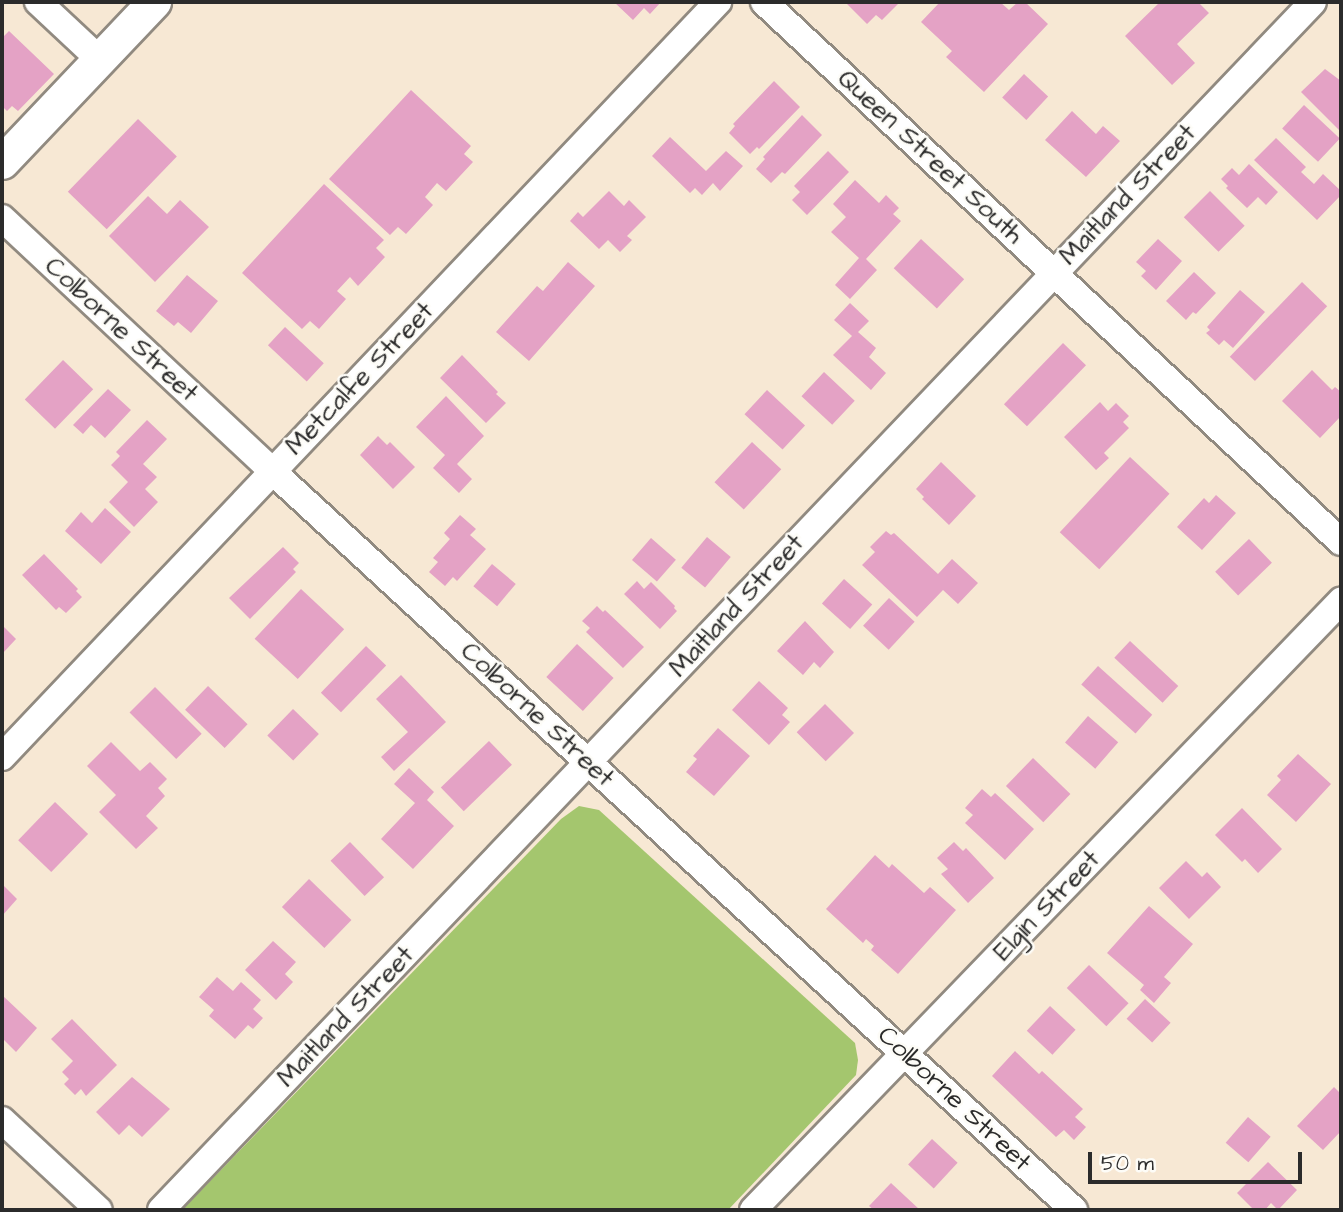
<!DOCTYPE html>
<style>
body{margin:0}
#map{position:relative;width:1343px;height:1212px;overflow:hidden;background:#f7e8d4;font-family:"Architects Daughter",sans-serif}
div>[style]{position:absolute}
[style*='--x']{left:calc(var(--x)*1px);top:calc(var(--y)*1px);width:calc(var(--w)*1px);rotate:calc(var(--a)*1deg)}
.green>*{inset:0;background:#a4c66e}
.building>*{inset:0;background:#e4a2c5;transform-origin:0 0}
.roads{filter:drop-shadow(2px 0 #918a80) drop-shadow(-2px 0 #918a80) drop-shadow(0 2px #918a80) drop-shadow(0 -2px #918a80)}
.minor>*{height:26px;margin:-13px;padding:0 13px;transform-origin:13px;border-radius:13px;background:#fff}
.tertiary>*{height:33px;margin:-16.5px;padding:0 16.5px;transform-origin:16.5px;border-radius:16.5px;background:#fff}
span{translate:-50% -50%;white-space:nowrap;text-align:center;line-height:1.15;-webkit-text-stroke:5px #fdfcf7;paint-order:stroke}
.street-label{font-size:26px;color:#2b2b2b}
.frame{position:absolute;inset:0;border:4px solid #2b2b2b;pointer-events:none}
.scale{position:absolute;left:1088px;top:1152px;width:214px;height:32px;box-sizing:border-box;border:4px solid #2b2b2b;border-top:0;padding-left:9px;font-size:21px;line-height:24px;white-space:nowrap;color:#2b2b2b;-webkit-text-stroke:5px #fdfcf7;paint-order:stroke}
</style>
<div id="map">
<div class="green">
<i style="clip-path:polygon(579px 806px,599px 810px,855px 1043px,858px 1060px,856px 1075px,728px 1210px,182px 1210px,561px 819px)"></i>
</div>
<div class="building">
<i style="clip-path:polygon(614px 2px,661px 2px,650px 14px,644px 8px,633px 20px)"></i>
<i style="clip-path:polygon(845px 2px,896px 2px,898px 4px,882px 20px,876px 15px,867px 24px)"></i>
<i style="clip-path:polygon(940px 2px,1000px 2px,1009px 10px,1018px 2px,1025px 2px,1048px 24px,984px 92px,946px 57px,952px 51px,921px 22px)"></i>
<i style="clip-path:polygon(1160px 2px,1198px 2px,1209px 13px,1177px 44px,1195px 63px,1172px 85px,1125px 36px)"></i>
<i style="clip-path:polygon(9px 31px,54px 74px,18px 111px,12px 106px,7px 111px,2px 106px,2px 38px)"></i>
<i style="clip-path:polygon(1325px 69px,1341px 81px,1339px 130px,1301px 92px)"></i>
<i style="left:1024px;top:74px;width:33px;height:32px;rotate:43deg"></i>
<i style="clip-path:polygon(774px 81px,800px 107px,759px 149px,757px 147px,750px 154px,729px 133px,735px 126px,733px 124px)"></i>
<i style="clip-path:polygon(411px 90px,471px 146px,464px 154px,473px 162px,446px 191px,437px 183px,425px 197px,433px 205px,406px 234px,398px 227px,390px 235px,329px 179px)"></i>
<i style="left:1304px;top:105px;width:49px;height:32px;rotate:43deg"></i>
<i style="clip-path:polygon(1072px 111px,1096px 134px,1103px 126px,1120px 141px,1086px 177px,1045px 140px)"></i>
<i style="clip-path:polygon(802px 115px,822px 135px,785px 174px,782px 172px,771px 183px,756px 169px,765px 159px,763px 157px)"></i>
<i style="left:138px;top:119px;width:54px;height:101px;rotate:44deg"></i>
<i style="clip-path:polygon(670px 137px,706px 171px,726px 151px,743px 166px,720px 191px,713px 183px,702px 195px,695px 188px,690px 193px,652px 156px)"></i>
<i style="clip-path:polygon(1276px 138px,1306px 167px,1301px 172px,1314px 184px,1323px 174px,1341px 191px,1341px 195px,1317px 220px,1254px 160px)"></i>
<i style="clip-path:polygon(828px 151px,849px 172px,807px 215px,792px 200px,800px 192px,794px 186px)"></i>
<i style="clip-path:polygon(1249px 164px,1278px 192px,1266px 205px,1258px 197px,1247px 208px,1226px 188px,1228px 186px,1221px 179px,1232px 168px,1239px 175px)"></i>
<i style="clip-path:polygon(855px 180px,879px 203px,886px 195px,899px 208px,893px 214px,901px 221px,866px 259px,877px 270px,850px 299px,835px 285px,859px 258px,831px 232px,846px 217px,833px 204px)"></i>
<i style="clip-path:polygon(324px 184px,384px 240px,376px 248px,385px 257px,358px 286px,350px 277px,337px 291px,346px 299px,319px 329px,310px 321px,302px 329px,242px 273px)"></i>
<i style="clip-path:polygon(609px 191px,624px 206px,629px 200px,646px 217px,627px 236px,632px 240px,620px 252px,608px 240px,599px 249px,570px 221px,578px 212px,583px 217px)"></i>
<i style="left:1210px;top:191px;width:49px;height:37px;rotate:45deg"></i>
<i style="clip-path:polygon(148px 196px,167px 214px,180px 200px,209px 227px,155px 282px,109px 236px)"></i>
<i style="left:921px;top:239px;width:59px;height:40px;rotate:43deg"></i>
<i style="clip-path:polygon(1158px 239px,1182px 261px,1156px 290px,1141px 276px,1146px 271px,1136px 262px)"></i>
<i style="clip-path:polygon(568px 262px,595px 286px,529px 361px,496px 332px,537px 286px,543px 291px)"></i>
<i style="clip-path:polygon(1194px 272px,1216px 293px,1196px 314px,1193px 312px,1186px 320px,1166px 301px)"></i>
<i style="clip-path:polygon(187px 275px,218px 301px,191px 333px,178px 322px,174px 326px,156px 311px)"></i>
<i style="left:1302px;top:282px;width:35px;height:104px;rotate:44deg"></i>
<i style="clip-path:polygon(1240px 290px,1265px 312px,1233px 348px,1224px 340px,1219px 345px,1206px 333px,1210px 330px,1207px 327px)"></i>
<i style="clip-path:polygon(850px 303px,869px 321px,858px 332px,876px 348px,869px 357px,886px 373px,871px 390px,833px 355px,852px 336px,834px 320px)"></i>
<i style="left:285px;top:327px;width:53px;height:25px;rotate:43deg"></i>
<i style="left:1063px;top:343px;width:32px;height:85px;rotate:44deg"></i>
<i style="clip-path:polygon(462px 355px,498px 392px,496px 394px,506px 403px,486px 423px,440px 378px)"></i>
<i style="left:63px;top:360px;width:42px;height:55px;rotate:44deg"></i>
<i style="clip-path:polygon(1312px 370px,1332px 390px,1335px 387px,1341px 392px,1341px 416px,1320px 438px,1282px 401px)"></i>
<i style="left:824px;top:372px;width:42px;height:33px;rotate:43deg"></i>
<i style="clip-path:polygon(108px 389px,131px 410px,105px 438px,91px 425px,83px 434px,73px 425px)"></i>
<i style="left:767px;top:390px;width:52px;height:33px;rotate:43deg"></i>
<i style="clip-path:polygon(446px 396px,484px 436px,457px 464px,472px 479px,459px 493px,433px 468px,445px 455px,416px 427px)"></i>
<i style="clip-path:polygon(1100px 402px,1108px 411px,1116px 403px,1129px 416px,1123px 422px,1129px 428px,1104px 453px,1109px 458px,1096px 470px,1064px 437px)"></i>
<i style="clip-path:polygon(147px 420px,167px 439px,143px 464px,157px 477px,145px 489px,158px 502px,134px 527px,109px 502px,128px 482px,111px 465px,120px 456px,116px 452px)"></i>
<i style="clip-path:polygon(378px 436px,387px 445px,390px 442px,415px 467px,393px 489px,360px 455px)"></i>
<i style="left:752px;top:442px;width:40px;height:55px;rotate:43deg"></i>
<i style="left:1130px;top:457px;width:54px;height:103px;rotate:43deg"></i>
<i style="clip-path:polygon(941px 462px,976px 496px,949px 525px,922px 499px,924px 497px,916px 489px)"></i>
<i style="clip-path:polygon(1216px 495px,1236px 513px,1202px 550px,1177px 527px,1204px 498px,1209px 503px)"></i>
<i style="clip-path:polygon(105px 508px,131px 532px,101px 564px,65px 531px,81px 512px,92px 523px)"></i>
<i style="clip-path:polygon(460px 515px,476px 529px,470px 535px,486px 549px,457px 581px,453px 577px,445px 586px,429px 572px,438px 562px,433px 558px,450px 539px,444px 533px)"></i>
<i style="clip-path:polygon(886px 531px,891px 535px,894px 533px,938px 574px,952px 559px,978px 583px,958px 604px,943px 590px,917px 617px,862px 565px,875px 552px,870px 547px)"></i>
<i style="left:707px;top:537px;width:31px;height:40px;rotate:40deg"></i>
<i style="left:651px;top:538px;width:33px;height:29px;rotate:41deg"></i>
<i style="left:1249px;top:539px;width:33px;height:47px;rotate:46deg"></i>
<i style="clip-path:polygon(283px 547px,299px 563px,293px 569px,296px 572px,250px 619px,229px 598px)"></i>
<i style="clip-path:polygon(44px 554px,78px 589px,76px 591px,82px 597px,66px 613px,59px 607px,56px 610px,22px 575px)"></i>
<i style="left:492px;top:564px;width:31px;height:29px;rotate:40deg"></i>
<i style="left:844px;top:579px;width:38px;height:33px;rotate:42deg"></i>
<i style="clip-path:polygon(637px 581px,644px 589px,651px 582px,675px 606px,674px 608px,677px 611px,660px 629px,624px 594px)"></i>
<i style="left:301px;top:589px;width:59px;height:68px;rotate:43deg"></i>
<i style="left:889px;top:598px;width:35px;height:38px;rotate:43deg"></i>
<i style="clip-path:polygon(597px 606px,603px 612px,605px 610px,644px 647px,623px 668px,586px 632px,590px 628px,582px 621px)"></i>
<i style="clip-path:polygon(805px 621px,834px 652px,820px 668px,814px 662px,803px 675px,777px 651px)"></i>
<i style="clip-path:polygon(2px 625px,16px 639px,2px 654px)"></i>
<i style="left:1130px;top:641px;width:66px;height:23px;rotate:43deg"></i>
<i style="left:577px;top:644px;width:50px;height:45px;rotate:43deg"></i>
<i style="left:366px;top:646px;width:28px;height:65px;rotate:44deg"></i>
<i style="left:1098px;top:666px;width:73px;height:25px;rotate:42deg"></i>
<i style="clip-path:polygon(401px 675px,446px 722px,394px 771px,381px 757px,408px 732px,376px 699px)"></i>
<i style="clip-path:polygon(759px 681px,788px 708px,782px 715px,790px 722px,769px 745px,732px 710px)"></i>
<i style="left:208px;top:686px;width:55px;height:33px;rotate:44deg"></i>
<i style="left:155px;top:687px;width:66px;height:36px;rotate:45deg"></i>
<i style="left:825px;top:704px;width:41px;height:40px;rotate:45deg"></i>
<i style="left:293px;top:709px;width:36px;height:37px;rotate:44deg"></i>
<i style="left:1088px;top:716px;width:40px;height:35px;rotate:41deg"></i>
<i style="clip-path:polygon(718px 728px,750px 756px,714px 796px,686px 772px,697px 759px,693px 756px)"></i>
<i style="left:489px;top:741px;width:33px;height:67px;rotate:46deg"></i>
<i style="clip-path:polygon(111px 742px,140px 771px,150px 762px,167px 779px,158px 788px,165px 796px,146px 816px,158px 828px,136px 849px,99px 812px,116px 795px,87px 766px)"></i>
<i style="clip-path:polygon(1298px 754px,1331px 784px,1296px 822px,1267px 795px,1281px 780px,1277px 776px)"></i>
<i style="left:1033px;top:758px;width:52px;height:39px;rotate:44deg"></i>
<i style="clip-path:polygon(409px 768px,434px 792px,427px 800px,454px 826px,413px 869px,381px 839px,415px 803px,394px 784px)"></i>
<i style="clip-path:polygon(982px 789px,991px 797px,995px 793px,1034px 829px,1005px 860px,965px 823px,973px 815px,965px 808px)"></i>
<i style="left:55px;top:802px;width:46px;height:53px;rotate:44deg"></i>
<i style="clip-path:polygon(1242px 808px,1282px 849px,1258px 873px,1245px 859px,1242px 862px,1215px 835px)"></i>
<i style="left:350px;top:842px;width:49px;height:27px;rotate:46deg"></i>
<i style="clip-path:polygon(954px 842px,963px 851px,966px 848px,994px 878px,968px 903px,941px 874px,948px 869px,937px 858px)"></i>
<i style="clip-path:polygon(875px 855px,889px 868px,892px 864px,924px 893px,930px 887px,956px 910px,898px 974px,871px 950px,874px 946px,866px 939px,863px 943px,826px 909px)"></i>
<i style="clip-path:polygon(1186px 861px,1202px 877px,1207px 872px,1221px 887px,1189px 919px,1159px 888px)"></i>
<i style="left:309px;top:879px;width:59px;height:39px;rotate:44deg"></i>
<i style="clip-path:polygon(2px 884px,17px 899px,2px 916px)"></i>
<i style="clip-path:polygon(1149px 906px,1193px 944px,1164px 977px,1171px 983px,1154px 1003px,1140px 990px,1144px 985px,1107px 953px)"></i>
<i style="clip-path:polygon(273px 941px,296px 962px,285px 974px,293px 982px,276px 1000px,245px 970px)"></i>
<i style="left:1089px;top:965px;width:55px;height:32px;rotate:44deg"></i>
<i style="clip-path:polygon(217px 977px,233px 991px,241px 982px,261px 1000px,253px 1009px,263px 1018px,253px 1029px,248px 1025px,235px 1039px,209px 1016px,214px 1010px,199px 997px)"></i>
<i style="clip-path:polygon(2px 995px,37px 1028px,16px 1052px,2px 1038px)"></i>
<i style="left:1145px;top:999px;width:35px;height:27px;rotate:43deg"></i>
<i style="left:1050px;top:1006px;width:35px;height:34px;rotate:43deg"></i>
<i style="clip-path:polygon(72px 1019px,117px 1065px,86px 1096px,81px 1089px,75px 1095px,64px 1084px,69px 1079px,62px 1072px,73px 1061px,51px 1039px)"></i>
<i style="clip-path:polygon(1015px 1051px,1039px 1074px,1042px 1071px,1083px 1109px,1075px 1117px,1086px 1127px,1074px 1140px,1064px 1130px,1056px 1137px,992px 1076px)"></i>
<i style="clip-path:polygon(132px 1077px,170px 1109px,142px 1137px,129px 1125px,119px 1135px,96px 1112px)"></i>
<i style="clip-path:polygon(1334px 1087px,1341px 1094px,1341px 1131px,1323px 1150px,1297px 1126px)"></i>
<i style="left:1248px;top:1117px;width:30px;height:34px;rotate:41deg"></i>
<i style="left:932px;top:1139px;width:35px;height:35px;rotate:43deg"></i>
<i style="clip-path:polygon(1268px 1162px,1297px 1190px,1278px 1210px,1271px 1203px,1265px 1210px,1254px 1210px,1237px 1193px)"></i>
<i style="clip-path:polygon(891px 1183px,920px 1210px,874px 1210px,869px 1206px)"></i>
</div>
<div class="roads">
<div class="minor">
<i style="--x:38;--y:2;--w:83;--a:43.1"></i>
<i style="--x:764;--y:2;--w:790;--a:43.1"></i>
<i style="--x:2;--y:218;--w:370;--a:43.1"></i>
<i style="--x:272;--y:471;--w:1091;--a:42.66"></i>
<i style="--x:2;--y:757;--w:1041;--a:-46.52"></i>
<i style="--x:2;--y:1120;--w:132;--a:42.9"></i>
<i style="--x:161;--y:1210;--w:1669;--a:-46.36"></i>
<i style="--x:753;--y:1210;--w:847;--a:-46.01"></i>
</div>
<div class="tertiary">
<i style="--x:2;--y:162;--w:221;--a:-46.5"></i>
</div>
</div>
<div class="street-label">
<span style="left:930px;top:157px;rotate:43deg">Queen Street South</span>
<span style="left:1128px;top:195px;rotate:-46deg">Maitland Street</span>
<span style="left:121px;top:330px;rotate:43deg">Colborne Street</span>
<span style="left:360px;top:379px;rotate:-46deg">Metcalfe Street</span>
<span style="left:737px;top:606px;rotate:-47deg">Maitland Street</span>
<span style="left:537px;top:715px;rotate:43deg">Colborne Street</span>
<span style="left:1047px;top:906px;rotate:-46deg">Elgin Street</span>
<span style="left:346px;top:1017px;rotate:-46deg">Maitland Street</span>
<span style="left:954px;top:1099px;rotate:43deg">Colborne Street</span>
</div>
<div class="frame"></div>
<div class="scale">50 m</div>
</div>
